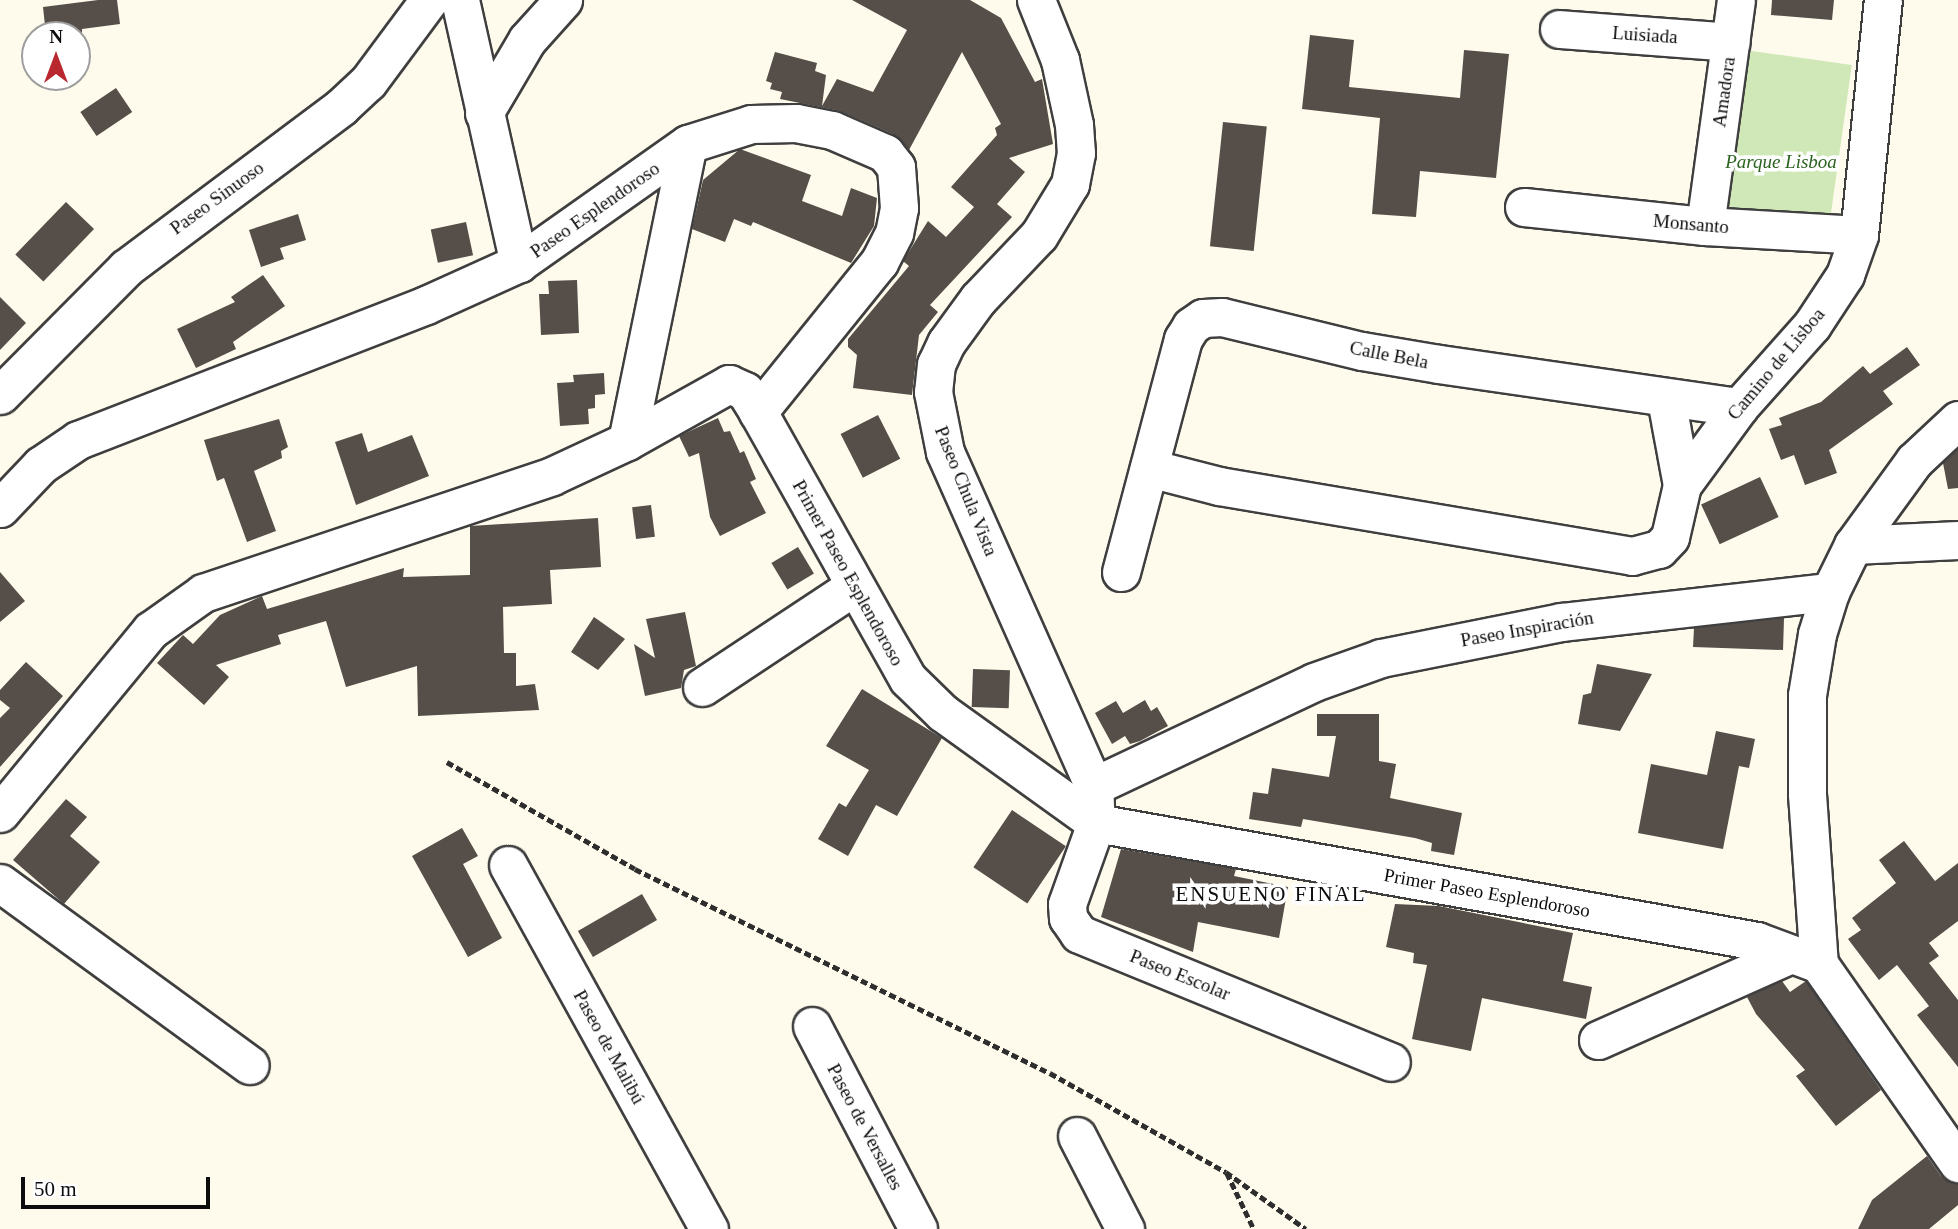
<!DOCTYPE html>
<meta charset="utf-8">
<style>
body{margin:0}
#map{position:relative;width:1958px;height:1229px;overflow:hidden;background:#fffbec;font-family:Georgia,serif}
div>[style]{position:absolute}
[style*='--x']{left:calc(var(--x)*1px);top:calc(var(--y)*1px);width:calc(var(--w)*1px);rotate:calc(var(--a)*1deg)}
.green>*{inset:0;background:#d0e8b7;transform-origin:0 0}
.building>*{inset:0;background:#554e49;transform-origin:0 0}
.path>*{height:4.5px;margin-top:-2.25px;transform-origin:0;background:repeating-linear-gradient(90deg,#2e2e2e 0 7px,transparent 0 10.5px)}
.roads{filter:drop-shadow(2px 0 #3f3f3f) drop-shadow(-2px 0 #3f3f3f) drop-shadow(0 2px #3f3f3f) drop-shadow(0 -2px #3f3f3f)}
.minor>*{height:37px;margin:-18.5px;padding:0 18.5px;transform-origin:18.5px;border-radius:18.5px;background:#fff}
span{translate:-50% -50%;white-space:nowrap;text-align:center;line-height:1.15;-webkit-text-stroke:7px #fff;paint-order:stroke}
.street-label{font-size:19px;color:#0c0c0c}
.park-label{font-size:19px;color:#2c621f;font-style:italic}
.neighbourhood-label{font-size:21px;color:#0c0c0c;letter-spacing:2px}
.north{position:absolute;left:21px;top:21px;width:70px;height:70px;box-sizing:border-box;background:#fff;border:2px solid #9e9e9e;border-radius:50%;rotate:0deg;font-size:19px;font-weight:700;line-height:28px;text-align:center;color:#0c0c0c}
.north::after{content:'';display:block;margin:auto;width:24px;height:32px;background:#b9282f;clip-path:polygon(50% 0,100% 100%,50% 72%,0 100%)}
.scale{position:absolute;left:21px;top:1177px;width:189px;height:32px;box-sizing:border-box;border:4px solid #0c0c0c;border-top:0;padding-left:9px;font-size:21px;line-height:24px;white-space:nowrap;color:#0c0c0c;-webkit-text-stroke:5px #fff;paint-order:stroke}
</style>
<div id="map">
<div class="green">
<i style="left:1731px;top:48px;width:122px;height:173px;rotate:8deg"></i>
</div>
<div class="building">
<i style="clip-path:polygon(98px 0,117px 0,120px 24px,82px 29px,82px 35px,46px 35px,43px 7px)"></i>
<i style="clip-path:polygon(852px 0,970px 0,1001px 18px,1035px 82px,1042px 79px,1053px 144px,1009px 158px,1025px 172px,997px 204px,1012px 217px,930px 305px,938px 312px,919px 335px,912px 395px,853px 388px,857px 355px,848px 347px,848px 339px,909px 266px,903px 261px,928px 221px,946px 237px,974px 207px,951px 187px,997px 135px,995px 128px,1001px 124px,962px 52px,909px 150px,893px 134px,840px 111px,780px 99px,782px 92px,770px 89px,772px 83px,766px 81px,775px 52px,817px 63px,815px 71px,826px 75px,822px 106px,837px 79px,873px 92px,907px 30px)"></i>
<i style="clip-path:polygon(1772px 0,1834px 0,1832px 20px,1771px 15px)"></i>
<i style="clip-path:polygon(1310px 35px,1354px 40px,1349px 87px,1460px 98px,1464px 50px,1509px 54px,1496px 178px,1420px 171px,1416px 217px,1372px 214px,1380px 118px,1302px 109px)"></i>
<i style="left:116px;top:88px;width:29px;height:43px;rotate:56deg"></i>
<i style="left:1223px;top:122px;width:44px;height:125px;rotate:6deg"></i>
<i style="clip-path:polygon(740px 149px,811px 175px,802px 201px,842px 216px,851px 188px,877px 198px,874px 226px,851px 263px,753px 222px,751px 226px,734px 219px,725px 242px,692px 229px,703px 180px)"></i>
<i style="left:66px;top:202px;width:39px;height:73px;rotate:44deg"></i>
<i style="clip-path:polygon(298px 214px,306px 240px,280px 248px,284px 259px,261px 267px,249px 230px)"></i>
<i style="left:466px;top:222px;width:34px;height:36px;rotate:78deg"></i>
<i style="clip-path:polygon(263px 275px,285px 306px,233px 342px,236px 349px,196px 368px,177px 329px,235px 302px,231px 297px)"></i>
<i style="clip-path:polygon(577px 280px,579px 333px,541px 335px,539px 294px,549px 294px,548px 281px)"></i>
<i style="clip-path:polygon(0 297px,26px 323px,0 350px)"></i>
<i style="clip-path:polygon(1907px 347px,1920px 365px,1883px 391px,1893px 404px,1829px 450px,1837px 473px,1805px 485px,1794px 455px,1781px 460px,1769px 429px,1782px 425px,1779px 418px,1821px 402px,1863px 366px,1870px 374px)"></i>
<i style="clip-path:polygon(604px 373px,605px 394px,595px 395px,595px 408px,588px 409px,589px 424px,560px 426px,557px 383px,574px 382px,573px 375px)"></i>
<i style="left:878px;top:415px;width:49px;height:42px;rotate:63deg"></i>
<i style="clip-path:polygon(718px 418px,724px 432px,730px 431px,740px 453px,744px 451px,756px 479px,750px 482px,766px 513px,720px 536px,710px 517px,699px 453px,689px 457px,679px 436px)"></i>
<i style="clip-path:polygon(279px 419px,288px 447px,281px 451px,282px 458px,254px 471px,276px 531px,247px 542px,224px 478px,217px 481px,204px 440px)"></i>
<i style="clip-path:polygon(362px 433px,368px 452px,412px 435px,429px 476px,356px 505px,335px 442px)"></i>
<i style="clip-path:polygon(1958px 449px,1958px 488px,1948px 489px,1943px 463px)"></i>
<i style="left:1760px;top:477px;width:44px;height:65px;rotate:65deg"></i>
<i style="left:651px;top:505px;width:32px;height:19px;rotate:83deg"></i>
<i style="clip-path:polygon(598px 518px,601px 567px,550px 570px,552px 604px,503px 607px,504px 653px,516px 653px,516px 686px,535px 684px,539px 710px,418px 716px,417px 666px,346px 687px,326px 621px,278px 635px,281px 644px,216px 665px,229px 677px,204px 705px,157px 663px,183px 635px,193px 644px,220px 615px,262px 596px,267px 609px,404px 568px,403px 577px,470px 575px,470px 526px)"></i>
<i style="left:798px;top:547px;width:31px;height:31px;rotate:59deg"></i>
<i style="clip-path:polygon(0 572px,25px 601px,0 622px)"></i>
<i style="clip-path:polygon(685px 612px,696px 666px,684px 670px,681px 688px,645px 696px,634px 644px,655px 658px,646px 619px)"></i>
<i style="clip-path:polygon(594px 617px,625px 639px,598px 670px,571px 652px)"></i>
<i style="clip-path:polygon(1784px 618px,1783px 650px,1693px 647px,1694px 628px)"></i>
<i style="clip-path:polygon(26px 662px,63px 696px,0 767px,0 718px,10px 708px,0 700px,0 690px)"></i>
<i style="clip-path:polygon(1597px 664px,1652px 674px,1620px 731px,1578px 724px,1583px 695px,1591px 693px)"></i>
<i style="left:973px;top:669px;width:37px;height:38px;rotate:2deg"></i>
<i style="clip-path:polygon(862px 689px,942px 738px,897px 816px,876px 805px,848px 856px,818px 839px,839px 803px,846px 807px,869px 770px,826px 746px)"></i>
<i style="clip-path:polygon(1145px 700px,1151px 711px,1157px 707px,1168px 726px,1140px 741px,1130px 744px,1125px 736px,1112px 744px,1095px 713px,1116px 701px,1123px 713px)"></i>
<i style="clip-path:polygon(1317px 714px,1379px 714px,1379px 761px,1396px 764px,1390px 798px,1462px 813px,1454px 855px,1431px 851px,1432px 843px,1415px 838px,1303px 819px,1301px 827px,1249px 819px,1253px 792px,1268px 794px,1272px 768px,1329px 777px,1336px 736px,1317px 736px)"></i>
<i style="clip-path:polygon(1716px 731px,1755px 739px,1749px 768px,1739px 766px,1723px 849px,1638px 833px,1651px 764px,1707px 775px)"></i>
<i style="clip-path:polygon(66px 799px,87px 817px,70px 836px,100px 862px,64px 904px,13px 860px)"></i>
<i style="left:1012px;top:810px;width:65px;height:69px;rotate:34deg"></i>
<i style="clip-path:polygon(462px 828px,478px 856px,463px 864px,502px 938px,468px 957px,412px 856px)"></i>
<i style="clip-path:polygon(1904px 841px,1935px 881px,1958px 863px,1958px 921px,1929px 943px,1939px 956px,1929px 963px,1958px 1000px,1958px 1067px,1917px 1015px,1929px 1006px,1897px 965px,1879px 980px,1848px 939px,1861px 930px,1852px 918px,1896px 883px,1879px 860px)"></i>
<i style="clip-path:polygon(1121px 849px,1236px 869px,1234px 876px,1288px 887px,1279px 938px,1198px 922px,1193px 952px,1101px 917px)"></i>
<i style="left:642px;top:894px;width:30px;height:74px;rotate:60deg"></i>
<i style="clip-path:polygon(1395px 904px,1439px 906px,1573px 933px,1563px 981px,1592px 987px,1586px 1019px,1482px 998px,1471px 1051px,1412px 1039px,1427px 965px,1413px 963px,1414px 953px,1386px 947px)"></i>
<i style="clip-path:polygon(1782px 981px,1790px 992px,1806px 981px,1881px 1090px,1836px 1126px,1796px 1076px,1805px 1070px,1756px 1014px,1747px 997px)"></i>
<i style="clip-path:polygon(1927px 1156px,1941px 1176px,1958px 1184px,1958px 1205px,1929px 1229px,1858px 1229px,1872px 1200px)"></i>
</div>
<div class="path">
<i style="--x:447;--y:762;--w:216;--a:29.6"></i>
<i style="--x:635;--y:869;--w:462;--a:26.2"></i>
<i style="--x:1050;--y:1073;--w:202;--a:29.4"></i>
<i style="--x:1226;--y:1172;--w:98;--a:35.5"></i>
<i style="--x:1227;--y:1173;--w:62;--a:64.3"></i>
</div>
<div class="roads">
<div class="minor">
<i style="--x:460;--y:0;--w:270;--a:77.4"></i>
<i style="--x:1036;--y:0;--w:65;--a:68.2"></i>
<i style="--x:1060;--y:60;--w:66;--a:77.8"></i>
<i style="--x:1074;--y:125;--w:28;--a:86"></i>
<i style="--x:1076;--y:153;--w:32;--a:101"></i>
<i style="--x:1070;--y:184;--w:60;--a:121.3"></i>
<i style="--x:1039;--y:235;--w:88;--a:133.6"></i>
<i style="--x:978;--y:299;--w:54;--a:126"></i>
<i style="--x:946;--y:343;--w:23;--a:115"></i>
<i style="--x:936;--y:364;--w:28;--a:96"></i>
<i style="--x:933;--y:392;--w:61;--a:78.7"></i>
<i style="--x:945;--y:452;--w:366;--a:66"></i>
<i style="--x:1094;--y:786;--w:37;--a:87"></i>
<i style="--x:1096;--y:823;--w:86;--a:109.7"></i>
<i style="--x:1067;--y:904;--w:14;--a:86"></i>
<i style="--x:1068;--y:918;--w:19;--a:55"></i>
<i style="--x:1079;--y:934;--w:337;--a:22.3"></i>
<i style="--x:1559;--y:29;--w:172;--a:4.3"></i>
<i style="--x:484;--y:113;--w:85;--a:-59.5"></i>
<i style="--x:527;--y:40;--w:54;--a:-48"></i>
<i style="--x:1524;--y:207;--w:182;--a:6"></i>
<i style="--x:1705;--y:226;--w:154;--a:3.3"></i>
<i style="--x:1705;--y:226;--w:228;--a:-82.2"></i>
<i style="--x:0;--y:395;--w:179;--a:-45.2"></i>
<i style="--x:126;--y:268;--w:269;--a:-36.8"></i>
<i style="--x:341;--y:107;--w:37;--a:-43"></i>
<i style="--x:368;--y:82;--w:102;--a:-53.4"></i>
<i style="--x:1666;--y:399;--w:87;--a:79.5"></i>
<i style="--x:627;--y:441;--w:303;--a:-78.4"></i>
<i style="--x:1149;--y:468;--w:72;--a:14.4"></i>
<i style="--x:1219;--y:486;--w:419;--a:9.6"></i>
<i style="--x:1632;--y:556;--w:28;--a:-15"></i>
<i style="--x:1659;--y:549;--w:16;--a:-47"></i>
<i style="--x:1670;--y:537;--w:53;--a:-77"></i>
<i style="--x:1682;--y:485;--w:97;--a:-53.8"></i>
<i style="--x:1739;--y:407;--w:110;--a:-48.3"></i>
<i style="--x:1812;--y:325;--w:60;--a:-56.6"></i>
<i style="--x:1845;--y:275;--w:42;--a:-70.7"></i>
<i style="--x:1859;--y:235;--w:236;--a:-84.2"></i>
<i style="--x:0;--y:508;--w:59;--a:-46.4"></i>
<i style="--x:41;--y:465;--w:45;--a:-34"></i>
<i style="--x:78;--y:440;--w:373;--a:-21.2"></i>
<i style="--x:426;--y:305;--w:102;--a:-24.3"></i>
<i style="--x:519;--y:263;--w:207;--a:-35.2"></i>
<i style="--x:688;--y:144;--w:66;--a:-17.6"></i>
<i style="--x:751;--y:124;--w:45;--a:-1.3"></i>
<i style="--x:796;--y:123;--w:37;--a:11"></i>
<i style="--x:832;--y:130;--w:58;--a:23.5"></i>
<i style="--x:885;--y:153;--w:18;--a:52"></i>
<i style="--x:896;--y:167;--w:41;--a:85.8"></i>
<i style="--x:899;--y:208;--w:25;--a:101"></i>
<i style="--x:894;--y:233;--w:33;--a:117"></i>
<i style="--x:879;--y:262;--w:193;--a:128.9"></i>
<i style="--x:1853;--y:545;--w:104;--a:-54"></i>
<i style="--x:1914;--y:461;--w:60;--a:-43"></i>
<i style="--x:1121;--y:572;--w:241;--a:-75.1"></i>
<i style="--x:1183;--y:339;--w:15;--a:-58"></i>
<i style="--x:1191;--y:326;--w:14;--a:-34"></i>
<i style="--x:1203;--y:318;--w:19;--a:-3"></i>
<i style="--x:1222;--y:317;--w:144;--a:13.7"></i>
<i style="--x:1362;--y:351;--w:78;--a:9.6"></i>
<i style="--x:1439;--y:364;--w:303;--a:8.2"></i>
<i style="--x:1830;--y:592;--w:44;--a:107.2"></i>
<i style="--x:1817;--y:634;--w:62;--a:99.3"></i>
<i style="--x:1807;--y:695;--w:99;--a:90"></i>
<i style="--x:1807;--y:794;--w:170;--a:86"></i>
<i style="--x:1819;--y:964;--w:243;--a:55.1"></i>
<i style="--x:702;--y:687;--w:181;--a:-33.5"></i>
<i style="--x:1094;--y:786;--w:243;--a:-25.3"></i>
<i style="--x:1314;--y:682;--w:71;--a:-19.7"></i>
<i style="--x:1381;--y:658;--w:184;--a:-11.3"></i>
<i style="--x:1561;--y:622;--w:271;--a:-6.4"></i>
<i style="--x:1830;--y:592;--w:52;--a:-63.9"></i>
<i style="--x:1853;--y:545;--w:105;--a:-2.7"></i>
<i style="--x:0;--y:813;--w:237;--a:-50.5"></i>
<i style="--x:151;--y:630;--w:64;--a:-35.4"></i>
<i style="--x:203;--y:593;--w:368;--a:-18.5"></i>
<i style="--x:552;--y:476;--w:83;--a:-25"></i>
<i style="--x:627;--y:441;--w:117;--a:-29.2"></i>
<i style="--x:729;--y:384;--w:17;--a:24"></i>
<i style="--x:745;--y:391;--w:25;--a:58"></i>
<i style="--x:758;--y:412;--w:306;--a:60.7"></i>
<i style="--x:908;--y:679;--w:49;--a:44.2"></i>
<i style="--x:943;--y:713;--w:188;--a:35.7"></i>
<i style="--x:1096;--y:823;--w:671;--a:10.12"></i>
<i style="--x:1757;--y:941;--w:66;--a:20.4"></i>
<i style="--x:508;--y:865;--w:416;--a:61.1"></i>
<i style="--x:0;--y:883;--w:309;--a:36.1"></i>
<i style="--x:812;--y:1026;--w:229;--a:62.4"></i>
<i style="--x:1598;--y:1040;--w:211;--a:-24"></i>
<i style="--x:1077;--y:1136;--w:105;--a:62.7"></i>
</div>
</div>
<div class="street-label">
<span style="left:1645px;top:35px;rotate:4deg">Luisiada</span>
<span style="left:1724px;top:92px;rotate:-82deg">Amadora</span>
<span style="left:217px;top:198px;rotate:-36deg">Paseo Sinuoso</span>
<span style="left:595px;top:210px;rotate:-35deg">Paseo Esplendoroso</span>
<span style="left:1691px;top:224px;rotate:5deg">Monsanto</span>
<span style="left:1389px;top:355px;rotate:11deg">Calle Bela</span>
<span style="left:1776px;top:364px;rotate:-50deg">Camino de Lisboa</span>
<span style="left:966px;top:491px;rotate:68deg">Paseo Chula Vista</span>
<span style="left:848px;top:573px;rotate:61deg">Primer Paseo Esplendoroso</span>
<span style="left:1527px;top:629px;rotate:-10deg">Paseo Inspiración</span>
<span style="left:1487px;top:893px;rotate:10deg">Primer Paseo Esplendoroso</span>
<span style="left:1180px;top:975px;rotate:22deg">Paseo Escolar</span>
<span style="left:609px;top:1047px;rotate:61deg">Paseo de Malibú</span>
<span style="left:865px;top:1127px;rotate:62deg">Paseo de Versalles</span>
</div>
<div class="park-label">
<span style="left:1781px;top:162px">Parque Lisboa</span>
</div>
<div class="neighbourhood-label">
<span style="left:1271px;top:894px">ENSUENO FINAL</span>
</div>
<div class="north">N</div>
<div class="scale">50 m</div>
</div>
